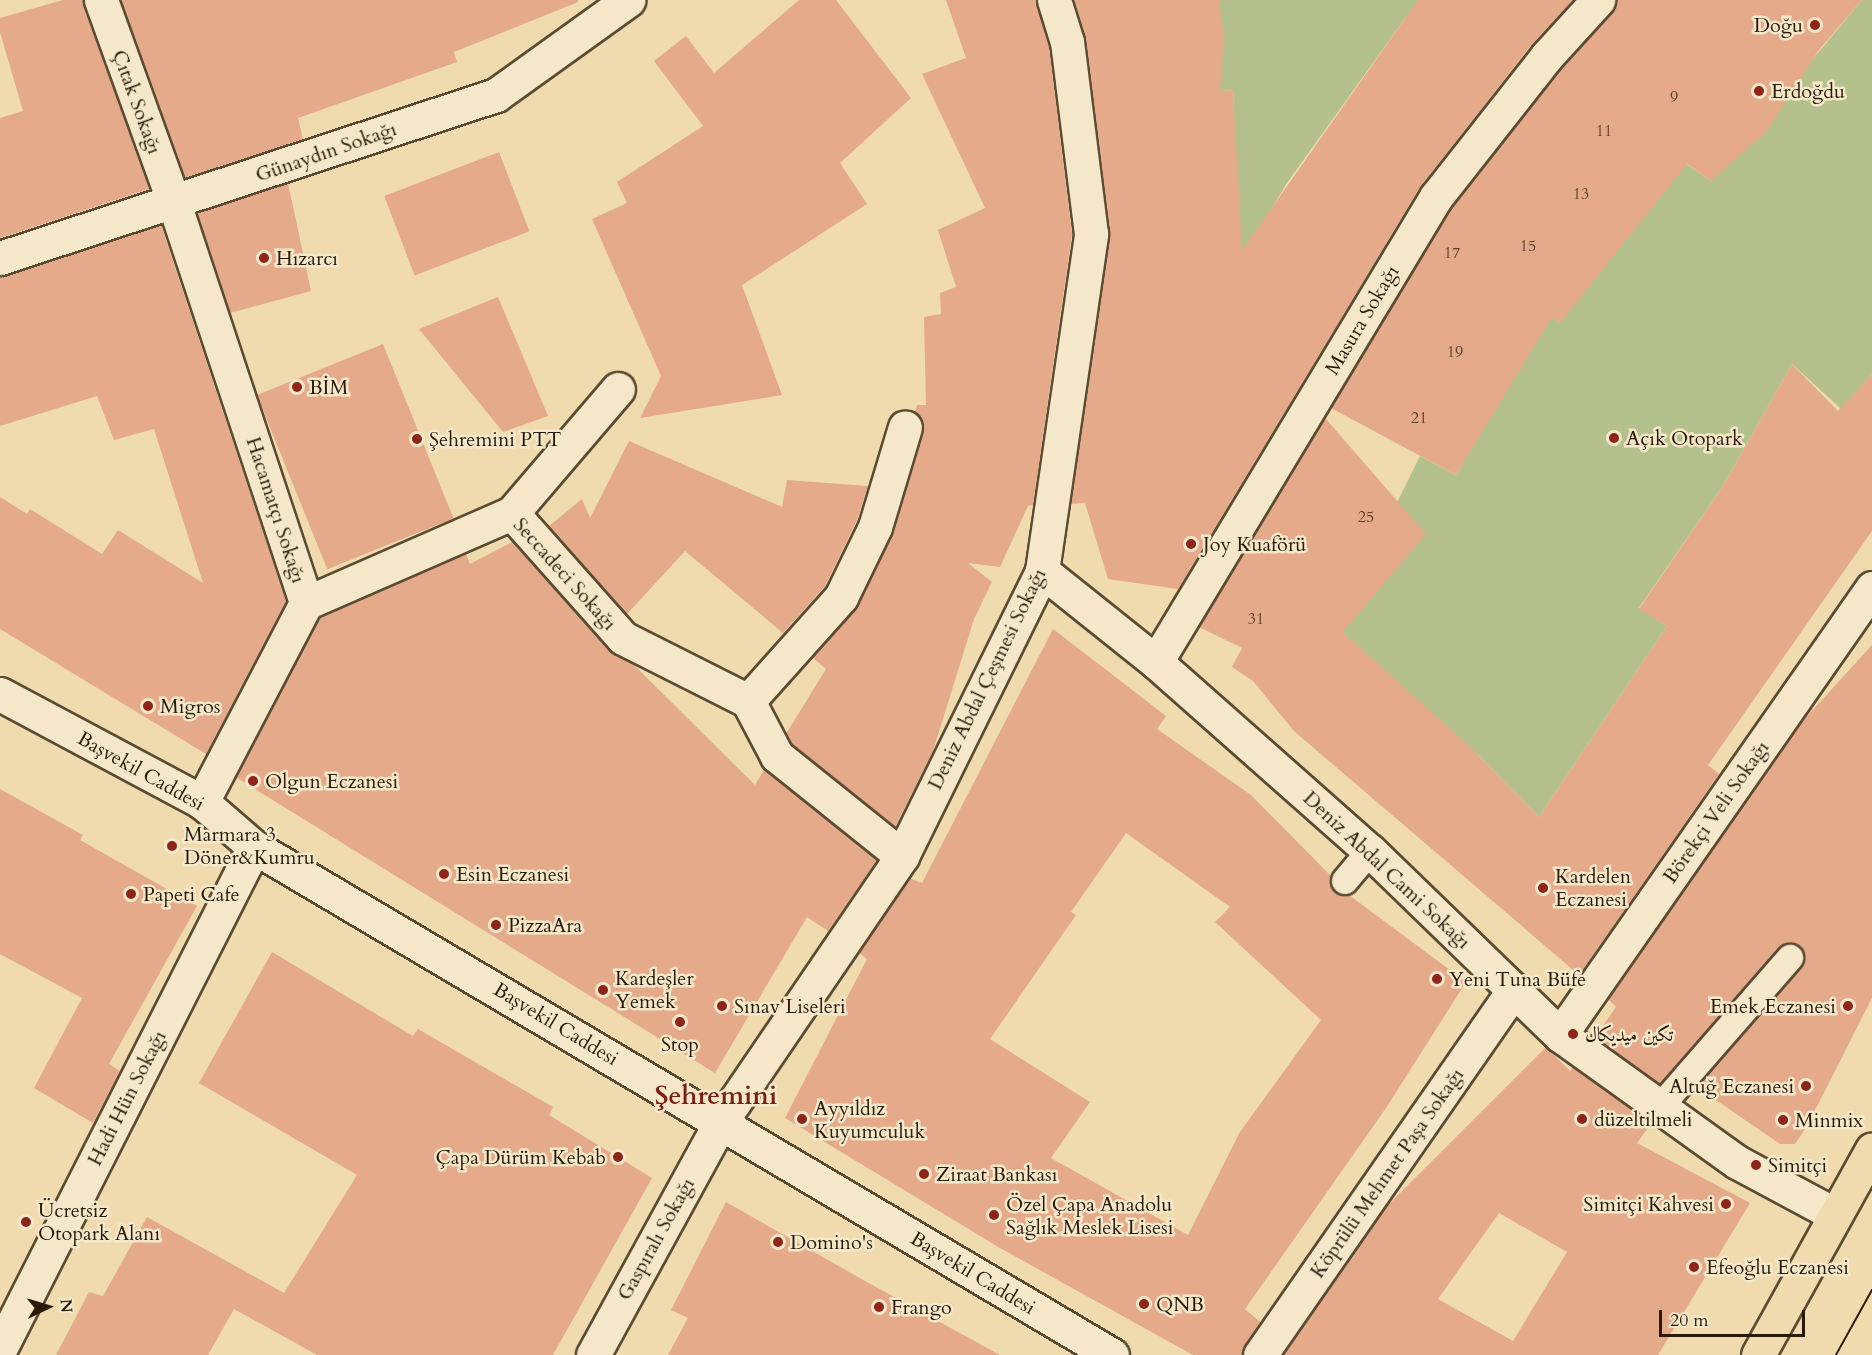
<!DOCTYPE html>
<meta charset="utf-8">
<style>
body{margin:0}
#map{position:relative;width:1872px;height:1355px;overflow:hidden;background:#efdbae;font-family:Cardo,Amiri,serif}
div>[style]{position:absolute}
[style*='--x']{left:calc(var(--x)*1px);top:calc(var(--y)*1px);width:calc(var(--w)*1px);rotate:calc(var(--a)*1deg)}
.green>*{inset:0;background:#b5c18d}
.building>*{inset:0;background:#e4aa8a;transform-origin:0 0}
.roads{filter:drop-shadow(2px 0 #5b4b32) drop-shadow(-2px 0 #5b4b32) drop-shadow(0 2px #5b4b32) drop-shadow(0 -2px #5b4b32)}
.lane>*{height:26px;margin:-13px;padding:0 13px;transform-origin:13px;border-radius:13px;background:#f5e8ca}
.street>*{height:33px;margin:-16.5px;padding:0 16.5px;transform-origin:16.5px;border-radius:16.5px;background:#f5e8ca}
.secondary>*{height:33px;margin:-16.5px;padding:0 16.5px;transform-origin:16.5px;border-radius:16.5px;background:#f5e8ca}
.primary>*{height:33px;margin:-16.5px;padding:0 16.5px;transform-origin:16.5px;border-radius:16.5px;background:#efdbae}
.tram>*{height:1.5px;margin:-0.75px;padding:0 0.75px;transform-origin:0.75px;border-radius:0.75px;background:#2a1b08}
.dots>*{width:16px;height:16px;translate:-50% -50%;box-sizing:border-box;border:3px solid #f5e8ca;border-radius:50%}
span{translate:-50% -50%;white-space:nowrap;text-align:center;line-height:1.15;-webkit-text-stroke:5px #f5e8ca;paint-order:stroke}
.number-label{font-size:16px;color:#583f28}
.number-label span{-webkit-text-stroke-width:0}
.poi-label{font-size:20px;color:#2a1b08}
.right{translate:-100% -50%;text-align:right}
.left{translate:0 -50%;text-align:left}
.street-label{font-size:20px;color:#2a1b08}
.district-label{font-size:26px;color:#7a1f14;font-weight:700}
.north{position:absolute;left:18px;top:1277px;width:60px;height:60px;-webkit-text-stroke:4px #f5e8ca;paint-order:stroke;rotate:86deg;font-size:16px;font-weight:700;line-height:24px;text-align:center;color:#2a1b08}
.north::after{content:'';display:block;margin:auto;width:21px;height:27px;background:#2a1b08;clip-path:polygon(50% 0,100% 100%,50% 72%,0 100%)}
.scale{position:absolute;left:1659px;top:1310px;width:146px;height:27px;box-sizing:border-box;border:3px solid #2a1b08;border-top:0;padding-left:8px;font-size:18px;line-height:21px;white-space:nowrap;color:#2a1b08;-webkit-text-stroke:4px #f5e8ca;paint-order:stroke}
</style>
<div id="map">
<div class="green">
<i style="clip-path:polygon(1219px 0,1438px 0,1406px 17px,1287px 183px,1240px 261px,1233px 90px,1220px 91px)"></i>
<i style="clip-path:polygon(1862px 0,1872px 0,1872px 374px,1841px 409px,1792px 364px,1723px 486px,1639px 608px,1667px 626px,1539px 817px,1480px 757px,1336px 626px,1420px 456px,1456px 475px,1488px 420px,1498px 275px,1560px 323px,1662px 147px,1711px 181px)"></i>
</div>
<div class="building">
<i style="clip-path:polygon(63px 0,83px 0,149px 189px,0 238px,0 118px,23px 111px,0 32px,0 18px)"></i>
<i style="clip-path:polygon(121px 0,578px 0,578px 2px,454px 52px,457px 62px,298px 118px,303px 139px,185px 178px)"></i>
<i style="clip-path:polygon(799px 0,836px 0,911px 98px,840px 163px,867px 204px,742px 285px,782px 395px,640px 418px,661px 376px,592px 219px,627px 203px,617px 182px,703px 126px,654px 61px,686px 36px,714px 73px)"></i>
<i style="clip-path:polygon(946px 0,1036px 0,1049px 46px,1072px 234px,1033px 505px,1028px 506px,1000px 567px,968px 563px,992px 582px,974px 619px,933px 751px,895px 827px,792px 744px,786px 734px,826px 669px,812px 657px,858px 605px,893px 532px,923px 432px,923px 422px,915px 412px,917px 405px,926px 405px,924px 317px,941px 314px,940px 293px,956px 287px,938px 230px,985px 208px,922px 74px,966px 58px)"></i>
<i style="clip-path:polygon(1074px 0,1219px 0,1224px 36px,1220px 91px,1233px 90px,1242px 250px,1418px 0,1573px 0,1532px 44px,1420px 187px,1178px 589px,1108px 579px,1085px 503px,1071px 504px,1110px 232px,1086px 40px)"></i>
<i style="clip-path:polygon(1616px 0,1862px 0,1819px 50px,1767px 131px,1711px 181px,1687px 164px,1560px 323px,1552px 317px,1456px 475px,1331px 408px,1451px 208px,1561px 68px,1612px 13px)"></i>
<i style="left:499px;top:152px;width:85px;height:123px;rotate:69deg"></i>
<i style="clip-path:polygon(288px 183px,311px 291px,230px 313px,197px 213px)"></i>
<i style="clip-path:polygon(161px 225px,286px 601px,206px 754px,0 629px,0 497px,27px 514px,30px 509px,102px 554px,118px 530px,203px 583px,154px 429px,114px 440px,97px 396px,0 426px,0 276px)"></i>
<i style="clip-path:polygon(498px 297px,548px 416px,503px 432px,419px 329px)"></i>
<i style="left:383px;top:344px;width:188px;height:136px;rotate:68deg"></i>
<i style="clip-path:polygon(1792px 364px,1838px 411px,1872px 374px,1872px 531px,1708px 765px,1719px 774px,1579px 975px,1294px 731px,1253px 681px,1232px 667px,1242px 648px,1199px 627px,1325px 418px,1426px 534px,1343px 632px,1468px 745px,1539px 817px,1667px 626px,1639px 609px,1723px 486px)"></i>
<i style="clip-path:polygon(629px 441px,782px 507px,787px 480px,868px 486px,857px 520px,825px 586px,783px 633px,685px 551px,627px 614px,549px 526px,582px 499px,590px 518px)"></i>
<i style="clip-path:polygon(512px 542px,609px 650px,633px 664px,755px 785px,764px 770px,877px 860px,828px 931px,807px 917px,715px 1073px,237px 778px,320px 618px,466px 554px,470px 564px)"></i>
<i style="clip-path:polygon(evenodd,1053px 629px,1166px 716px,1157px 729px,1251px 795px,1331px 876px,1335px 892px,1349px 895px,1466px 982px,1386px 1108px,1245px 1309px,1260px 1322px,1242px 1355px,1193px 1355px,1000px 1248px,785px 1118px,867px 959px,859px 953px,909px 878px,922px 883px,1053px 629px,1126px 833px,1230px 907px,1215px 922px,1321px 1020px,1240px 1132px,1188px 1235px,1051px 1158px,1090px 1102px,990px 1039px,1076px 915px,1071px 912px,1126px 833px)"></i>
<i style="clip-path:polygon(1872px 645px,1872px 998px,1807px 1126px,1795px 1144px,1780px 1144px,1697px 1087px,1801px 968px,1804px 954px,1799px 946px,1786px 944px,1779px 948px,1660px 1084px,1595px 1037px,1616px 1007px,1608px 999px,1799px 725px)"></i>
<i style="clip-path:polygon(0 789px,83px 835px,80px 840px,197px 906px,109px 1064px,120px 1071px,93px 1123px,34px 1088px,82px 998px,0 954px)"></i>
<i style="clip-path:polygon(272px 952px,413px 1036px,418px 1029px,553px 1107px,549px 1115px,652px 1178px,553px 1355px,317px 1355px,234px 1309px,208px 1355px,56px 1355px,89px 1292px,103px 1296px,147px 1217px,284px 1293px,357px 1175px,199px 1083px)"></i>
<i style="clip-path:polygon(evenodd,1546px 1047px,1570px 1071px,1573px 1067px,1651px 1124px,1637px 1143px,1750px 1203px,1658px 1355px,1283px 1355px,1385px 1208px,1546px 1047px,1499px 1213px,1567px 1252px,1513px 1341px,1438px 1299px,1499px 1213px)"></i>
<i style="clip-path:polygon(726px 1202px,865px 1281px,1000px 1355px,668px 1355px,688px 1318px,671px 1310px)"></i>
</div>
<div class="roads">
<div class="lane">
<i style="--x:1345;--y:881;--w:39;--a:-50"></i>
<i style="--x:1660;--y:1107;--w:198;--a:-48.9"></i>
</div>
<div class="street">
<i style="--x:101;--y:0;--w:216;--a:70.2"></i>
<i style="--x:174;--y:203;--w:421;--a:71.7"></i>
<i style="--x:306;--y:603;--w:225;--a:117.6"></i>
<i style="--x:0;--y:258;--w:522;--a:-18.19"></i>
<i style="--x:496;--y:95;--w:163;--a:-35.7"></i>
<i style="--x:512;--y:513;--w:163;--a:-49.5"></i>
<i style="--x:1042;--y:571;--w:146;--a:38.6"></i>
<i style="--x:1156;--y:662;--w:286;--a:41.5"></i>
<i style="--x:1370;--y:851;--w:264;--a:44.1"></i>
<i style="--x:1560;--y:1035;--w:218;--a:35.7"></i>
<i style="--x:1737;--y:1162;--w:110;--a:28.2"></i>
<i style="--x:306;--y:603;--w:225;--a:-23.6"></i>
<i style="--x:512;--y:513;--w:167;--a:48.4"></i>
<i style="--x:623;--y:638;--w:140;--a:26.7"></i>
<i style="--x:748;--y:701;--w:62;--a:62.2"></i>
<i style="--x:777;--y:756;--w:160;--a:38.7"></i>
<i style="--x:1156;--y:662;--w:543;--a:-58.95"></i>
<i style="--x:1436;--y:197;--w:179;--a:-51.8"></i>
<i style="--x:1547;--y:56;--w:76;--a:-47.7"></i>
<i style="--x:748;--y:701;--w:140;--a:-48.2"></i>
<i style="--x:841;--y:597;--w:78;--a:-64.1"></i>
<i style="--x:875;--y:527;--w:104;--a:-73.3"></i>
<i style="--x:1560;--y:1035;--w:545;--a:-55.09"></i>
<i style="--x:0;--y:1349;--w:563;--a:-63.16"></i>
<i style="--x:593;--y:1355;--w:264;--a:-61.3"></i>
<i style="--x:720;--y:1123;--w:323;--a:-55.7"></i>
<i style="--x:902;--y:856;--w:318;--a:-63.8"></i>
<i style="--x:1042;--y:571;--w:341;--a:-81.7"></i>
<i style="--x:1091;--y:234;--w:193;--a:-97.1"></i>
<i style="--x:1067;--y:42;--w:44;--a:-107.2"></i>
<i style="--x:1260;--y:1355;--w:445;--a:-55.2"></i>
</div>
<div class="secondary">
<i style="--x:0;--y:694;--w:229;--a:28.1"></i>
<i style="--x:202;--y:802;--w:69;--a:40.9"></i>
<i style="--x:254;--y:847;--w:997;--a:30.63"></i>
</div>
<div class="primary">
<i style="--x:1758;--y:1355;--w:235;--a:-61"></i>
</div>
</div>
<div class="tram">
<i style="--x:1836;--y:1355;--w:74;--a:-61"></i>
</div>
<div class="dots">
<i style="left:1815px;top:25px;background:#8f2418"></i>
<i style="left:1759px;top:91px;background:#8f2418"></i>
<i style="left:264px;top:258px;background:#8f2418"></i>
<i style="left:297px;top:387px;background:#8f2418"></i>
<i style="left:1614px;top:438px;background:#8f2418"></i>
<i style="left:417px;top:439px;background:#8f2418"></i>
<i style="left:1191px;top:544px;background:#8f2418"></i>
<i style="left:148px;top:706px;background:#8f2418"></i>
<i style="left:253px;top:781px;background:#8f2418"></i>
<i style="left:172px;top:846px;background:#8f2418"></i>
<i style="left:444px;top:874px;background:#8f2418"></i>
<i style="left:1543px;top:888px;background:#8f2418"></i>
<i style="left:131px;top:894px;background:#8f2418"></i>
<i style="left:496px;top:925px;background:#8f2418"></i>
<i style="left:1437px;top:979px;background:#8f2418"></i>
<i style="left:603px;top:990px;background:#8f2418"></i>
<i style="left:722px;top:1006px;background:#8f2418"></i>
<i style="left:1848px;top:1006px;background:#8f2418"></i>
<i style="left:680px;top:1022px;background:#8f2418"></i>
<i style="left:1573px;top:1034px;background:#8f2418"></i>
<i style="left:1806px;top:1086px;background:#8f2418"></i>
<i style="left:802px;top:1119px;background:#8f2418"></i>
<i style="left:1582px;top:1119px;background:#8f2418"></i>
<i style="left:1783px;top:1120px;background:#8f2418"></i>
<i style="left:618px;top:1157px;background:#8f2418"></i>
<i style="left:1756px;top:1165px;background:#8f2418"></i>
<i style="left:924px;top:1174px;background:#8f2418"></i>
<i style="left:1726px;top:1204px;background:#8f2418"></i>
<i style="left:994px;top:1215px;background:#8f2418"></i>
<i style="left:26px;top:1222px;background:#8f2418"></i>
<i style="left:778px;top:1242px;background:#8f2418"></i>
<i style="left:1694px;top:1267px;background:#8f2418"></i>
<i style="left:1144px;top:1304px;background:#8f2418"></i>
<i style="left:879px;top:1307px;background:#8f2418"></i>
</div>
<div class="number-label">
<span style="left:1674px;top:97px">9</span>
<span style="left:1604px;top:131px">11</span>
<span style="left:1581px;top:194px">13</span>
<span style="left:1528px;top:246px">15</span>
<span style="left:1452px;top:253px">17</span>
<span style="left:1455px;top:352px">19</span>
<span style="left:1419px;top:418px">21</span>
<span style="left:1366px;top:517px">25</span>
<span style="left:1256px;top:619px">31</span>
</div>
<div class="poi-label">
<span class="right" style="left:1803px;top:25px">Doğu</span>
<span class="left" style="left:1771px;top:91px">Erdoğdu</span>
<span class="left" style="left:276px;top:258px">Hızarcı</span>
<span class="left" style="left:309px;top:387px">BİM</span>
<span class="left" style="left:1626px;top:438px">Açık Otopark</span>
<span class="left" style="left:429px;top:439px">Şehremini PTT</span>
<span class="left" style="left:1203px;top:544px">Joy Kuaförü</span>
<span class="left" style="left:160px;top:706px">Migros</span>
<span class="left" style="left:265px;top:781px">Olgun Eczanesi</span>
<span class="left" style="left:184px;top:846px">Marmara 3<br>Döner&amp;Kumru</span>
<span class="left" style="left:456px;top:874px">Esin Eczanesi</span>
<span class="left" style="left:1555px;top:888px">Kardelen<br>Eczanesi</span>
<span class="left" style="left:143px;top:894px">Papeti Cafe</span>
<span class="left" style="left:508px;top:925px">PizzaAra</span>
<span class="left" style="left:615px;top:990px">Kardeşler<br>Yemek</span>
<span class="left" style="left:1449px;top:979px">Yeni Tuna Büfe</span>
<span class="left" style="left:734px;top:1006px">Sınav Liseleri</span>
<span class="right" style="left:1836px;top:1006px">Emek Eczanesi</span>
<span class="left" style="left:1585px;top:1034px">تكين ميديكال</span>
<span style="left:680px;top:1044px">Stop</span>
<span class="right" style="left:1794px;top:1086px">Altuğ Eczanesi</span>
<span class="left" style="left:814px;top:1120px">Ayyıldız<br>Kuyumculuk</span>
<span class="left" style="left:1594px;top:1119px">düzeltilmeli</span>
<span class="left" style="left:1795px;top:1120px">Minmix</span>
<span class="right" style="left:606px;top:1157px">Çapa Dürüm Kebab</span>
<span class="left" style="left:1768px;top:1165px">Simitçi</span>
<span class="left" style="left:936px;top:1174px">Ziraat Bankası</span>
<span class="left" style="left:1006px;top:1216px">Özel Çapa Anadolu<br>Sağlık Meslek Lisesi</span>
<span class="right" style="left:1714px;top:1204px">Simitçi Kahvesi</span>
<span class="left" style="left:38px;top:1222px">Ücretsiz<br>Otopark Alanı</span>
<span class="left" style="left:790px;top:1242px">Domino's</span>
<span class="left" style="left:1706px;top:1267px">Efeoğlu Eczanesi</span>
<span class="left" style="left:1156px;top:1304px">QNB</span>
<span class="left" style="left:891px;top:1307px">Frango</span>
</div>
<div class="street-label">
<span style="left:137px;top:102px;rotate:70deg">Çıtak Sokağı</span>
<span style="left:326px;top:152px;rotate:-19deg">Günaydın Sokağı</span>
<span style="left:1362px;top:320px;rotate:-59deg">Masura Sokağı</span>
<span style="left:276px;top:510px;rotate:72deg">Hacamatçı Sokağı</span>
<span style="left:565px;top:574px;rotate:48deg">Seccadeci Sokağı</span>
<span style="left:987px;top:679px;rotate:-64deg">Deniz Abdal Çeşmesi Sokağı</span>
<span style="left:141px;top:771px;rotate:29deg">Başvekil Caddesi</span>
<span style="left:1716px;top:812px;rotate:-55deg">Börekçi Veli Sokağı</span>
<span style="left:1387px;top:870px;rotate:43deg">Deniz Abdal Cami Sokağı</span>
<span style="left:556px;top:1024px;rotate:31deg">Başvekil Caddesi</span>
<span style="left:127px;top:1098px;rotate:-63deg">Hadi Hün Sokağı</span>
<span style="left:1387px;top:1173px;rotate:-55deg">Köprülü Mehmet Paşa Sokağı</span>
<span style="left:656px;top:1239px;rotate:-61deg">Gaspıralı Sokağı</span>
<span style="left:973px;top:1273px;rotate:31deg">Başvekil Caddesi</span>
</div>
<div class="district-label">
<span style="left:716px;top:1096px">Şehremini</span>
</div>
<div class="north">N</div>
<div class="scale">20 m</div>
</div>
